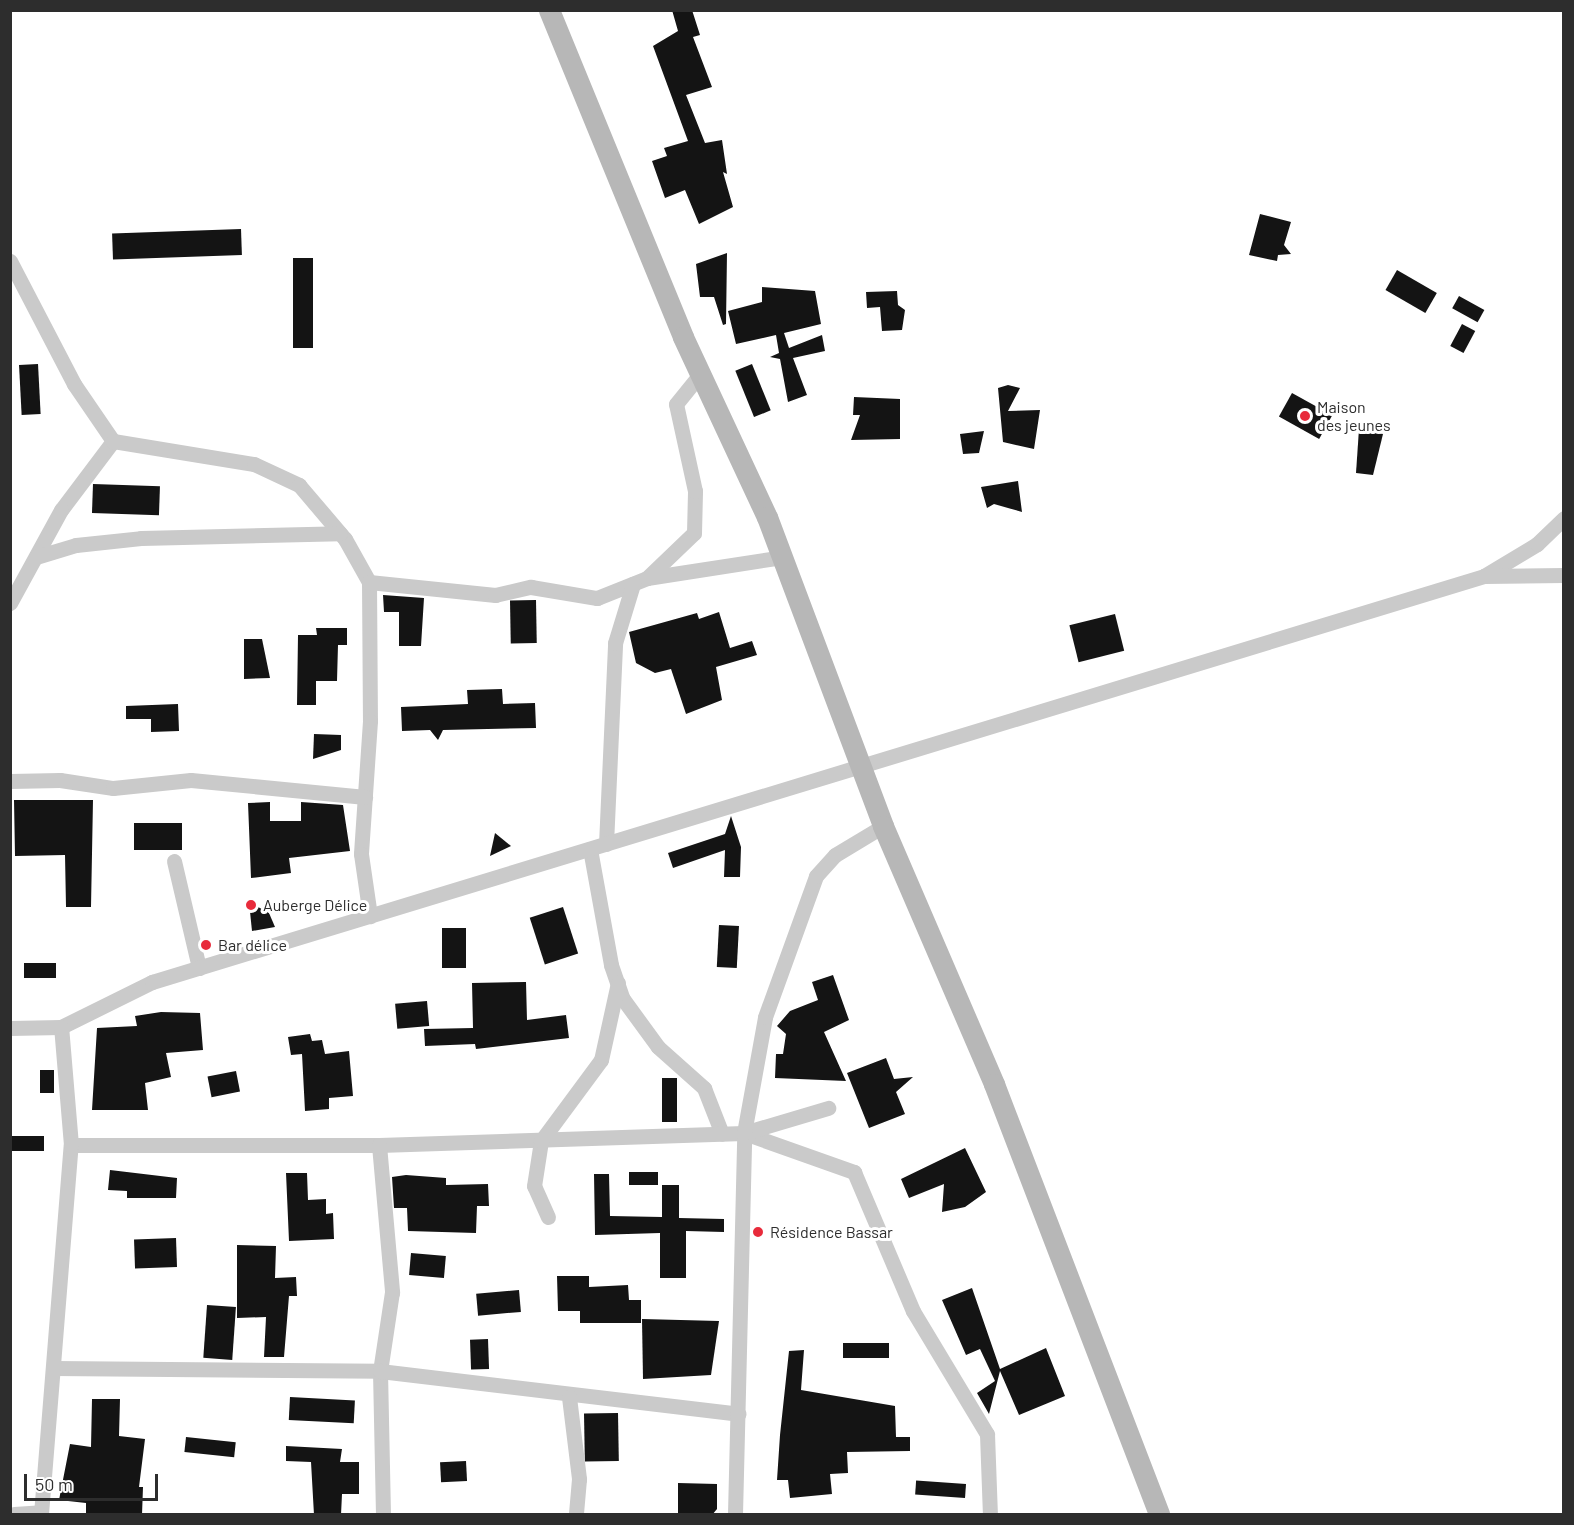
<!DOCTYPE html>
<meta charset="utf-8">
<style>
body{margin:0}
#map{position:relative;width:1574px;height:1525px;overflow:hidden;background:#fff;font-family:Barlow,sans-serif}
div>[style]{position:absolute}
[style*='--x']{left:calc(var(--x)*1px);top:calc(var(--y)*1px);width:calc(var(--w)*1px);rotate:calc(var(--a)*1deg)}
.building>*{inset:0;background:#141414;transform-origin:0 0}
.street>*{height:15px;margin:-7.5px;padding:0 7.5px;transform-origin:7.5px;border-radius:7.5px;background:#cacaca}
.secondary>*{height:21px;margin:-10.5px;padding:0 10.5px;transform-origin:10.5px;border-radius:10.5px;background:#b7b7b7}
.dots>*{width:16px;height:16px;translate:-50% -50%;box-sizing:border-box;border:3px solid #fff;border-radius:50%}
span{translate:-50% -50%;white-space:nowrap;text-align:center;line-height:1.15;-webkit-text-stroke:6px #fff;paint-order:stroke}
.poi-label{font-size:16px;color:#2d2d2d}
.left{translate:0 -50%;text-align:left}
.frame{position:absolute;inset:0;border:12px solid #2d2d2d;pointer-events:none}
.scale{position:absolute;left:24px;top:1474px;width:134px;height:27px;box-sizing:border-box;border:3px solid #2d2d2d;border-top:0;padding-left:8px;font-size:18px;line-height:21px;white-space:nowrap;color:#2d2d2d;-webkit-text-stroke:4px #fff;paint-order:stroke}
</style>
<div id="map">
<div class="building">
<i style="clip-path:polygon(672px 10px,692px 10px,700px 35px,693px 37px,712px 87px,686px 95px,705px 143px,722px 140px,727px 174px,723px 172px,733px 207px,699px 224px,685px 190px,665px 198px,652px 161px,667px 156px,664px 148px,688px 141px,653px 46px,678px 31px)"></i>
<i style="clip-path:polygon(1260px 214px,1291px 222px,1284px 245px,1291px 254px,1278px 255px,1277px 261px,1249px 255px)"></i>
<i style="left:241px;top:229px;width:26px;height:129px;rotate:88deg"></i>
<i style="clip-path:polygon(727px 253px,726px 324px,723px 325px,714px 297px,700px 297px,696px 264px)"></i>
<i style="left:293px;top:258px;width:20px;height:90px"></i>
<i style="left:1397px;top:270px;width:46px;height:23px;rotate:30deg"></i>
<i style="clip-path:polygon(762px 287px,815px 291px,821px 324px,784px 333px,789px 348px,822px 335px,825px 351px,793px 358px,807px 395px,788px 402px,780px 359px,770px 357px,779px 353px,776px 335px,736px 344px,728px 311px,762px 302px)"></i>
<i style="clip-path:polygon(897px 291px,898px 305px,905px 310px,902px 330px,882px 331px,880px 307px,867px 308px,866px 292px)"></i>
<i style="left:1459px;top:296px;width:29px;height:14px;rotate:29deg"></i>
<i style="left:1462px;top:324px;width:15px;height:25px;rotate:28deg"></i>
<i style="left:38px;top:364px;width:50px;height:19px;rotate:87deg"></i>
<i style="left:752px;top:364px;width:50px;height:18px;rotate:68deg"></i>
<i style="clip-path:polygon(1008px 385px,1020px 388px,1008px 411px,1040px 410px,1034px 449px,1003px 442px,998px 388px)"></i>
<i style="left:1292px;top:393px;width:46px;height:27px;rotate:29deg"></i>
<i style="clip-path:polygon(854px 397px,900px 399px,900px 439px,851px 440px,860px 415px,853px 415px)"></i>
<i style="clip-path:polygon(1359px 429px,1383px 434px,1373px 475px,1356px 473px)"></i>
<i style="clip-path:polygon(984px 431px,979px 453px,963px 454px,960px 434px)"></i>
<i style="clip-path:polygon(1018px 481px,1022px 512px,994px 504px,987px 508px,981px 487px)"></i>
<i style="left:93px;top:484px;width:67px;height:29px;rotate:2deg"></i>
<i style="clip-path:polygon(383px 595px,424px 598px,421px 646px,399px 646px,399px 612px,384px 612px)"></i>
<i style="left:536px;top:600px;width:43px;height:26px;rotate:89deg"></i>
<i style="clip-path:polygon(719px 612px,730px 648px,752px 641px,757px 655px,716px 667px,722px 700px,686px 714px,671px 669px,655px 673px,636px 663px,629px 632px,697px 613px,699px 619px)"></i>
<i style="left:1115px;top:614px;width:38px;height:47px;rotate:76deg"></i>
<i style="clip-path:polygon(316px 628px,347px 628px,347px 645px,338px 645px,337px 681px,316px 681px,316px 705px,297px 705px,298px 635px,317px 635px)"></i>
<i style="clip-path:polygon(244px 639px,262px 639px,270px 678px,244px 679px)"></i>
<i style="clip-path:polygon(502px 689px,503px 704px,535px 703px,536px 728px,443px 730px,438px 740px,430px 730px,402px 731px,401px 707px,468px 704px,467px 690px)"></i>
<i style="clip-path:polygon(178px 704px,179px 731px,151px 732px,151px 719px,126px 719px,126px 706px)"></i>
<i style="clip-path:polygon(314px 734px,341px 735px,341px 750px,313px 759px)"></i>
<i style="clip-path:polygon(14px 800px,93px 800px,91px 907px,66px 907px,65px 855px,15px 856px)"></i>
<i style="clip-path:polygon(270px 802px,270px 821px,301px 821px,301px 802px,343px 805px,350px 851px,289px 858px,291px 873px,251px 878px,248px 803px)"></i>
<i style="clip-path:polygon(731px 816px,741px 847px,740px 877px,724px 877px,725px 850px,673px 868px,668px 853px,725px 834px)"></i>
<i style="left:182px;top:823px;width:27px;height:48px;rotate:90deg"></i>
<i style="clip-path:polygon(495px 833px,511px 846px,490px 856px)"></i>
<i style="clip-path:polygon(249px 902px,269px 913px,275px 927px,252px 931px)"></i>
<i style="left:563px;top:907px;width:49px;height:35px;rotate:72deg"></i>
<i style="left:719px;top:925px;width:20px;height:42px;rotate:3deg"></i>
<i style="left:442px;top:928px;width:24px;height:40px"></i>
<i style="left:56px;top:963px;width:15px;height:32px;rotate:90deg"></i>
<i style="clip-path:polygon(833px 975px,849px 1020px,824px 1032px,846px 1081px,775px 1078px,776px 1054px,783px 1054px,786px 1034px,777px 1026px,790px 1011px,818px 1000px,812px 982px)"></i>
<i style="clip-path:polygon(526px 982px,527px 1020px,566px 1015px,569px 1038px,476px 1049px,475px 1044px,425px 1046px,424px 1029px,473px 1028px,472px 983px)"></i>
<i style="left:427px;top:1001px;width:25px;height:32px;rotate:85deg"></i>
<i style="clip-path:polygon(161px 1012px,200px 1013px,203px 1050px,166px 1053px,171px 1077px,145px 1083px,148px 1110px,92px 1110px,97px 1028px,137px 1026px,135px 1016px)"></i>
<i style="clip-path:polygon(310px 1034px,312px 1041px,322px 1040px,325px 1054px,349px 1051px,353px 1096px,329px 1098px,329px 1109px,305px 1111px,302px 1054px,291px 1055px,288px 1037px)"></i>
<i style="clip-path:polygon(886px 1058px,894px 1079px,913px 1077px,896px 1092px,905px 1114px,869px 1128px,847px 1073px)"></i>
<i style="left:40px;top:1070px;width:14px;height:23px"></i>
<i style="left:236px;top:1071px;width:21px;height:29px;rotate:79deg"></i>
<i style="left:662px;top:1078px;width:15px;height:44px"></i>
<i style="left:44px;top:1136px;width:15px;height:34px;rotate:90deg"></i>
<i style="clip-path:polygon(965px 1148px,986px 1192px,965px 1207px,942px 1212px,944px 1184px,909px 1198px,901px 1179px)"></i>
<i style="clip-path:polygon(110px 1170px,177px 1178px,176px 1198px,127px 1198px,127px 1191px,108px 1190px)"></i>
<i style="left:629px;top:1172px;width:29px;height:13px"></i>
<i style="clip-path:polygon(286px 1173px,307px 1173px,308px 1200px,326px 1199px,326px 1214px,333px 1213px,334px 1239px,289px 1241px)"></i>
<i style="clip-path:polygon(594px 1174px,609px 1174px,610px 1216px,662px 1217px,662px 1185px,679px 1185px,679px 1218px,724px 1219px,724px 1232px,686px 1231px,686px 1278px,660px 1278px,660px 1233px,595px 1235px)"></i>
<i style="clip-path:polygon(406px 1175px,446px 1178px,446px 1185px,488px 1184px,489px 1206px,477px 1206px,476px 1233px,408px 1231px,407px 1208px,394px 1208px,392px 1177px)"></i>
<i style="left:176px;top:1238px;width:29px;height:42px;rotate:88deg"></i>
<i style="clip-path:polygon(237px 1245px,276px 1246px,275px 1278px,296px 1277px,297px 1296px,289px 1296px,284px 1357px,264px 1357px,266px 1317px,237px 1318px)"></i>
<i style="left:411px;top:1253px;width:35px;height:22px;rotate:5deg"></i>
<i style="clip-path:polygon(557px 1276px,589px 1276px,589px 1287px,628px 1285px,629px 1300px,641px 1300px,641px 1323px,580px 1323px,580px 1311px,558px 1311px)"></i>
<i style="clip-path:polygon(972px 1288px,1000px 1369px,1046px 1348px,1065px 1396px,1019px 1415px,1000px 1371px,989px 1414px,977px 1393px,995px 1381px,980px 1349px,966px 1355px,942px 1300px)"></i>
<i style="left:519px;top:1290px;width:22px;height:43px;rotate:85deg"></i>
<i style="left:207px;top:1305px;width:29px;height:53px;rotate:4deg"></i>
<i style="clip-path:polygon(642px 1319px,719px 1321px,711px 1375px,643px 1379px)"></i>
<i style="left:488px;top:1339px;width:30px;height:18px;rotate:88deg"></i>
<i style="left:889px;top:1343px;width:15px;height:46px;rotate:90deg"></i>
<i style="clip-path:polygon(804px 1350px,801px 1390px,895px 1406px,896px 1437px,910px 1437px,910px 1451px,847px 1452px,848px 1473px,830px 1474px,832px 1494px,790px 1498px,788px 1480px,777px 1480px,780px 1435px,789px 1351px)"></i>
<i style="left:290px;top:1397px;width:65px;height:23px;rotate:3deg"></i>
<i style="clip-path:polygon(92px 1399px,120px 1399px,119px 1436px,145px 1439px,139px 1487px,143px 1487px,142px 1515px,86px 1515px,86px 1503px,59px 1500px,70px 1444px,91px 1447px)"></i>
<i style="left:618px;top:1413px;width:48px;height:34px;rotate:89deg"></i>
<i style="left:186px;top:1437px;width:50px;height:15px;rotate:6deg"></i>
<i style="clip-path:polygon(286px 1446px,342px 1449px,340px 1462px,359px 1462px,359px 1494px,342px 1494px,341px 1515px,314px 1515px,311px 1462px,286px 1461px)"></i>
<i style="left:466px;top:1461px;width:20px;height:26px;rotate:87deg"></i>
<i style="clip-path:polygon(678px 1483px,717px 1484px,717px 1509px,712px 1515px,678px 1515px)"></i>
<i style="left:966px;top:1484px;width:14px;height:50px;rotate:94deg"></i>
</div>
<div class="street">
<i style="--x:10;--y:261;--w:139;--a:62.5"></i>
<i style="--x:74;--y:384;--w:69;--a:55.6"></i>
<i style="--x:113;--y:441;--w:86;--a:127"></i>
<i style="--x:61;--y:510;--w:106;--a:118.7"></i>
<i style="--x:113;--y:441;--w:143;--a:9.3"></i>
<i style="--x:254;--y:464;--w:50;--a:25"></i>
<i style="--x:299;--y:485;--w:71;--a:49.6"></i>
<i style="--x:345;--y:539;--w:49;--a:60.8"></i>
<i style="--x:369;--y:582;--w:139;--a:89.6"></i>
<i style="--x:370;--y:721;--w:133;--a:93.9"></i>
<i style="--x:361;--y:854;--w:63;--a:81.7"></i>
<i style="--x:36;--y:557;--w:42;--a:-16.7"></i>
<i style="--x:76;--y:545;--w:65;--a:-6.1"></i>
<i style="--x:141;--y:538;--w:199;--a:-1.4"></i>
<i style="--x:1484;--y:576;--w:62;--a:-31.1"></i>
<i style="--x:1537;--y:544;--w:37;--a:-44"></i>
<i style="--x:647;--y:578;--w:137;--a:-8.8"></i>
<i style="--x:369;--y:582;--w:127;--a:5.9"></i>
<i style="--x:495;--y:595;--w:37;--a:-13"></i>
<i style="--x:531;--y:587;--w:67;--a:9.5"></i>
<i style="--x:597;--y:598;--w:54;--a:-21.8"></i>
<i style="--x:647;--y:578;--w:65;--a:-43.8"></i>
<i style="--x:694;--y:533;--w:42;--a:-88.6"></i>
<i style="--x:695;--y:491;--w:89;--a:-102.3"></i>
<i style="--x:676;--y:404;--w:38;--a:-51"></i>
<i style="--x:10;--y:781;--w:50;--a:-1.1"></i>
<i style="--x:60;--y:780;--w:54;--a:8.6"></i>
<i style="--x:113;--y:788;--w:78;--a:-5.9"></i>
<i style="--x:191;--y:780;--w:175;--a:5.6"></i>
<i style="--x:606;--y:844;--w:201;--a:-87.4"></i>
<i style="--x:615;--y:643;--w:62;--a:-73"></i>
<i style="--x:590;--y:849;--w:118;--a:79.7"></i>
<i style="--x:611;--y:965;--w:36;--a:71"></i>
<i style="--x:623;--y:999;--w:59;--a:53.9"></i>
<i style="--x:658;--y:1047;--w:62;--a:41.7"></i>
<i style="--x:704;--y:1088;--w:49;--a:68.6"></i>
<i style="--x:174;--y:861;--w:110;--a:76.8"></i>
<i style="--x:10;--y:1028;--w:51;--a:-1.1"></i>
<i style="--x:61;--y:1027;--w:102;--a:-26.3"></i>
<i style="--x:152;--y:982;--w:1393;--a:-16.95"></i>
<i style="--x:1484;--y:576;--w:80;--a:-0.7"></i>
<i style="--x:744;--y:1133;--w:117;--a:19.5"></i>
<i style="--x:854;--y:1172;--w:151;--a:67"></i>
<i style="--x:913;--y:1311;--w:144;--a:59"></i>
<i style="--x:987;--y:1434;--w:80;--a:87.9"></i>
<i style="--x:71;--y:1145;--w:308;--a:0"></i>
<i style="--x:379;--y:1145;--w:365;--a:-1.9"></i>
<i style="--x:744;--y:1133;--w:88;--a:-16.6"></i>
<i style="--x:379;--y:1145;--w:148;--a:84.9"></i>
<i style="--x:392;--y:1292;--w:80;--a:98.6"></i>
<i style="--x:380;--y:1371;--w:143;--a:88.8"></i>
<i style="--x:548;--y:1217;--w:34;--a:-114"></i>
<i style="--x:534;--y:1186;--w:46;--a:-81.2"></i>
<i style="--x:541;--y:1141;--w:101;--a:-53.5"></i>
<i style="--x:601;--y:1060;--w:79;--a:-77.6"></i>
<i style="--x:53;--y:1368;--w:327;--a:0.5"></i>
<i style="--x:380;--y:1371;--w:361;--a:6.8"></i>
<i style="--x:569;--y:1397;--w:83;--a:83"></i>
<i style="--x:579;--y:1479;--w:35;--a:95"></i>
<i style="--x:14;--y:1514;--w:27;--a:-4"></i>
<i style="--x:41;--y:1514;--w:370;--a:-85.4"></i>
<i style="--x:71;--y:1145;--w:118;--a:-94.8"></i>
<i style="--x:735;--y:1514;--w:381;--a:-88.6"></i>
<i style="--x:744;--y:1133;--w:118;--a:-79.7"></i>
<i style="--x:765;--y:1017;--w:150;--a:-70.1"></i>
<i style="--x:816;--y:876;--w:28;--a:-48"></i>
<i style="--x:835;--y:855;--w:56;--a:-31.1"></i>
</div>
<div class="secondary">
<i style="--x:549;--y:10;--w:353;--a:67.7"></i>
<i style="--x:683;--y:337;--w:199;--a:65"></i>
<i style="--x:767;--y:517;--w:330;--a:69.4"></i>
<i style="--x:883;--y:826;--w:281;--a:66.7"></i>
<i style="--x:994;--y:1084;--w:461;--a:69"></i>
</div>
<div class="dots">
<i style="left:1305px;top:416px;background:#e82b3b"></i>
<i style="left:251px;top:905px;background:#e82b3b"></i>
<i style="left:206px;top:945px;background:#e82b3b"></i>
<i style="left:758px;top:1232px;background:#e82b3b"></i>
</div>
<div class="poi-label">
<span class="left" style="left:1317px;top:416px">Maison<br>des jeunes</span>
<span class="left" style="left:263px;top:905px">Auberge Délice</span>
<span class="left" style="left:218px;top:945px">Bar délice</span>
<span class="left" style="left:770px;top:1232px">Résidence Bassar</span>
</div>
<div class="frame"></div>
<div class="scale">50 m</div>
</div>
